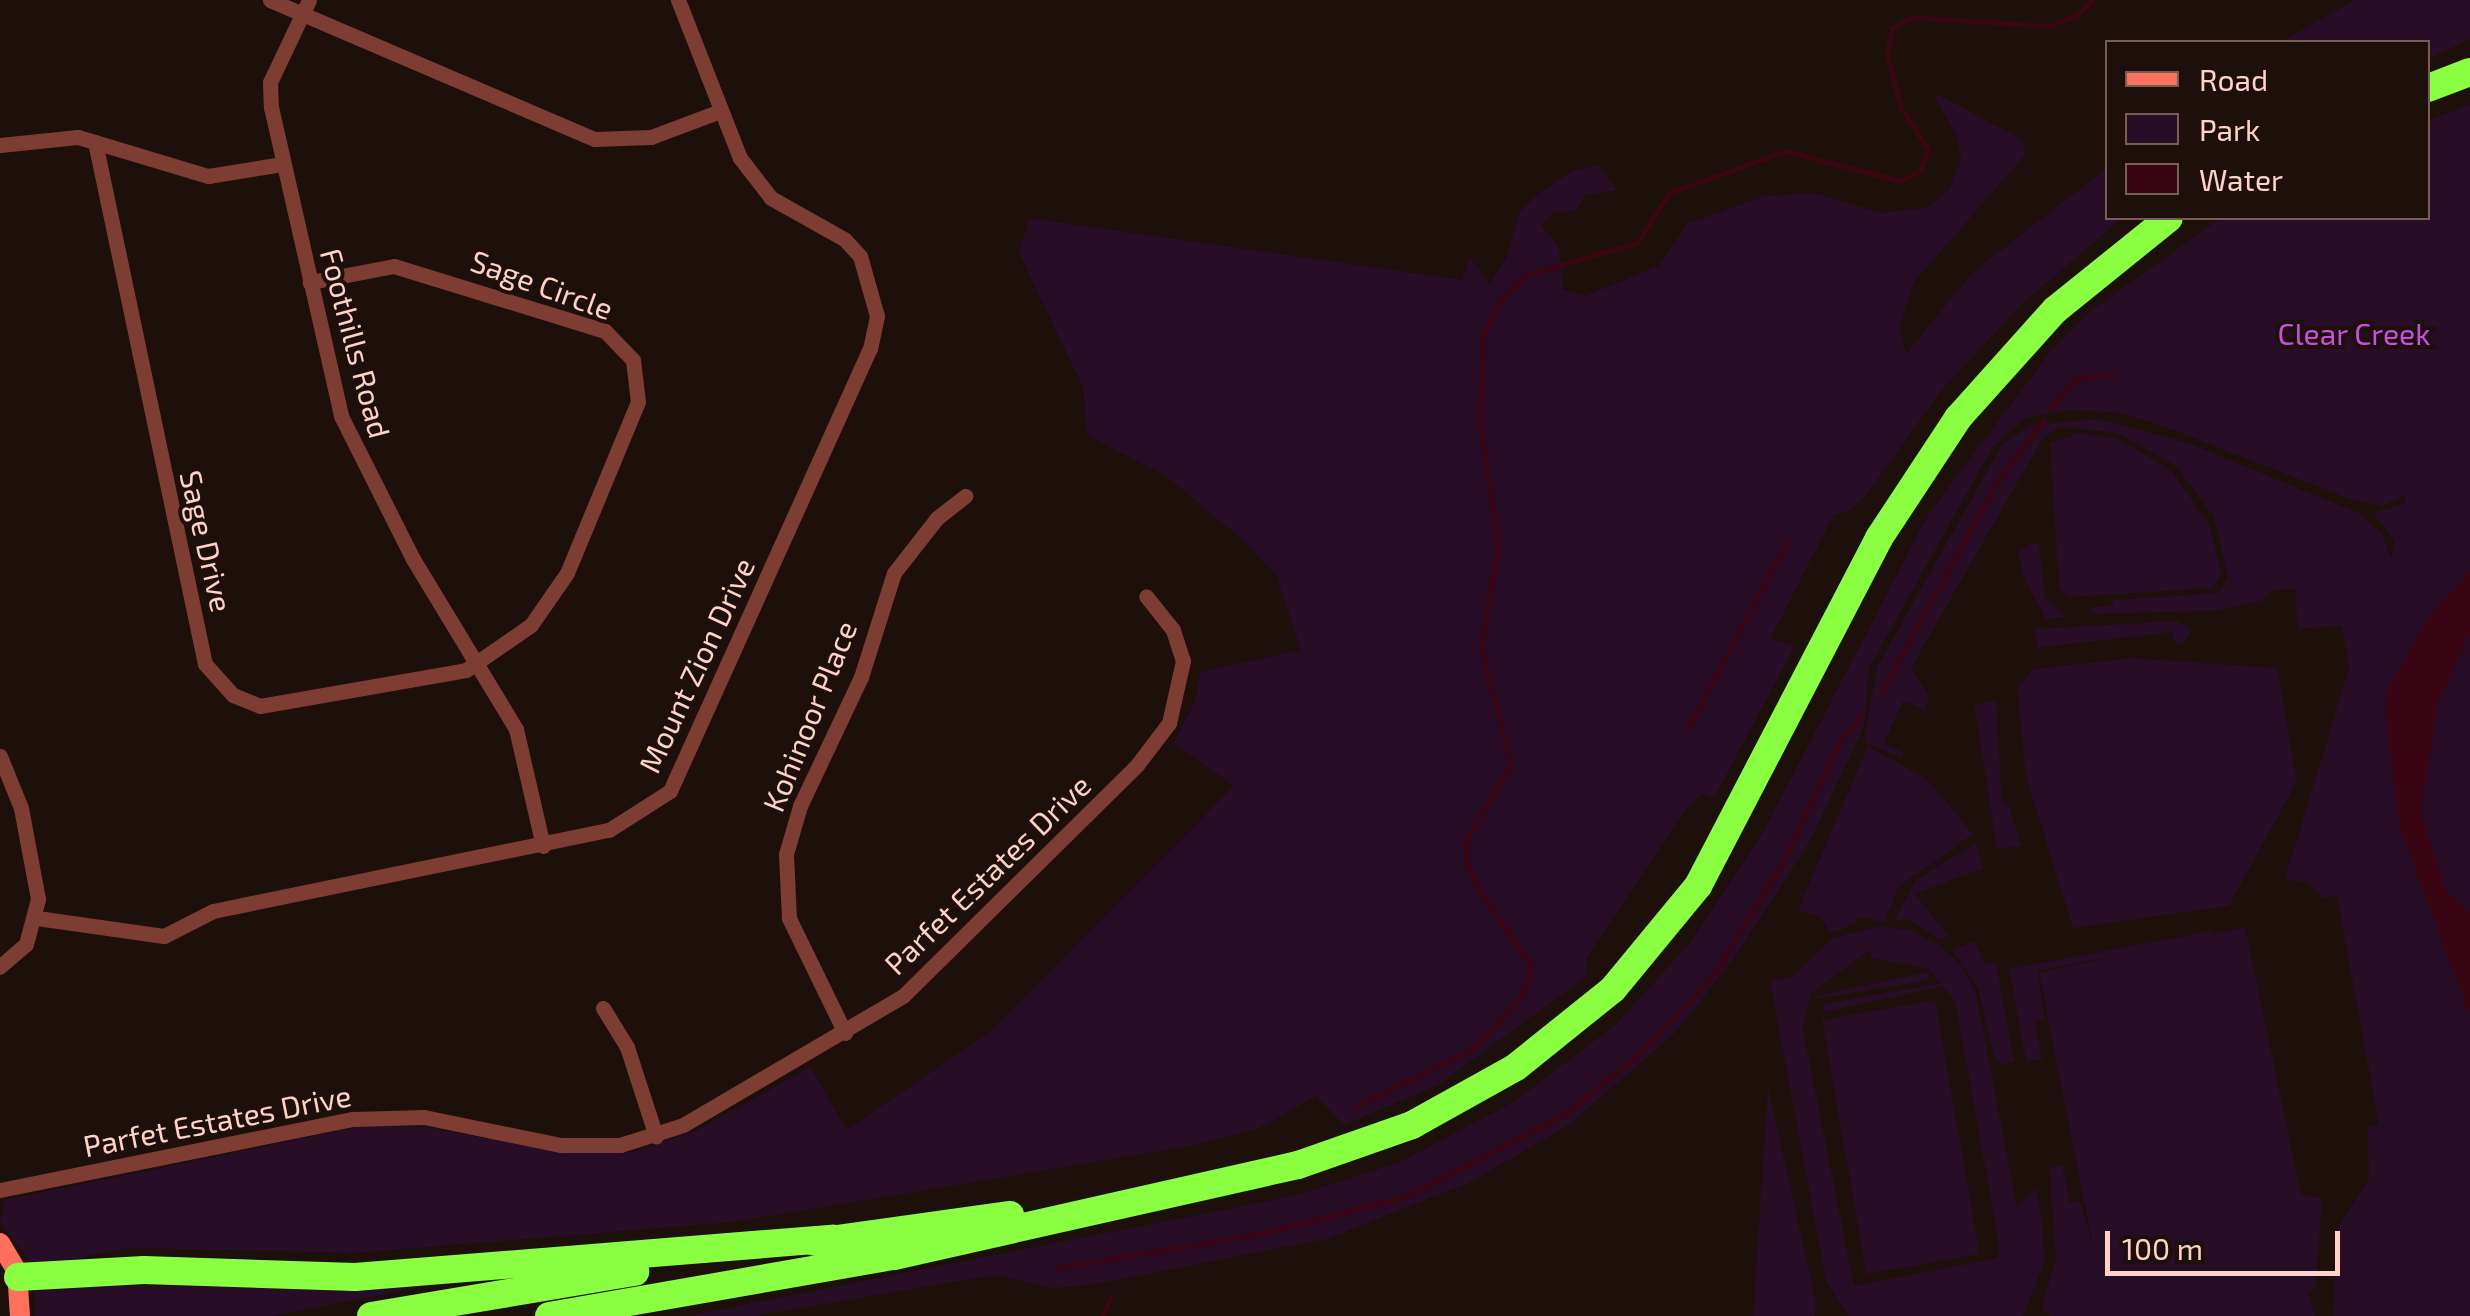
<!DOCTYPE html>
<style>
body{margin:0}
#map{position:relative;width:2470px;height:1316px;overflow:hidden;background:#1d0f0a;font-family:"Exo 2",sans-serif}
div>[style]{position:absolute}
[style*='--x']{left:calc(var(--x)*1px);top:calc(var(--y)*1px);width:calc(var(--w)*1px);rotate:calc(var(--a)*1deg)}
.green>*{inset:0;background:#270d25;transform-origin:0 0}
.water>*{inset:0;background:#3a0614}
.stream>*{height:5px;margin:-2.5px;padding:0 2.5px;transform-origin:2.5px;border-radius:2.5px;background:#3a0614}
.street>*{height:15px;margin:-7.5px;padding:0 7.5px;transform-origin:7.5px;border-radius:7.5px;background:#7e3d33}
.secondary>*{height:20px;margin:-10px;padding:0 10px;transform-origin:10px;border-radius:10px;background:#ff705d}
.highway>*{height:28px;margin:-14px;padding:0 14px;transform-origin:14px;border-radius:14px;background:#8aff41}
span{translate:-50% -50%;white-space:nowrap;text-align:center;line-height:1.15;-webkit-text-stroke:8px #1d0f0a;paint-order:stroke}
.street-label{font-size:30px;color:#ffd2c6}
.park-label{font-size:30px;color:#cc4de4}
.legend{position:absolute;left:2105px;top:40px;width:325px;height:180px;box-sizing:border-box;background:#1d0f0a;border:2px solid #775d55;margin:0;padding:12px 18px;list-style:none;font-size:30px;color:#ffd2c6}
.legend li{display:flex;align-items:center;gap:20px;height:50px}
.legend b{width:50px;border:2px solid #775d55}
.scale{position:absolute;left:2105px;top:1231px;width:235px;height:45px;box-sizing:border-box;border:5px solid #ffd2c6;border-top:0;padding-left:12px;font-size:30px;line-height:35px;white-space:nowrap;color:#ffd2c6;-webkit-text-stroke:8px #1d0f0a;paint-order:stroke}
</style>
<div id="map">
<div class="green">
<i style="clip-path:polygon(2355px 0,2470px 0,2470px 39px,2428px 59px,2428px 42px,2281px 42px)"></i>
<i style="clip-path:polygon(1939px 95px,2023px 140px,2026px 154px,1914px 282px,1899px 327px,1906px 354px,1972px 273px,2107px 168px,2108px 218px,2122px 218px,2023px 303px,1941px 391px,1866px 495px,1848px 512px,1834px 515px,1770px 639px,1795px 646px,1714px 798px,1703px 793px,1685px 810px,1587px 957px,1586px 977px,1438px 1085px,1344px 1125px,1316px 1096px,1258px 1129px,1190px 1146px,734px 1222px,354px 1253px,128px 1248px,34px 1267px,0 1222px,5px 1200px,363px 1126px,426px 1127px,565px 1153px,632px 1152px,696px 1131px,810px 1067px,847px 1130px,990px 1032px,1234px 786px,1174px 743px,1195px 701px,1200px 672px,1301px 650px,1277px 576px,1243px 540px,1166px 476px,1087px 435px,1083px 387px,1019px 253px,1029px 218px,1462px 280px,1470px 257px,1489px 284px,1506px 259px,1520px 212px,1534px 197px,1572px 171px,1598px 165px,1617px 190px,1586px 195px,1576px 210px,1553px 213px,1541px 225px,1559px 248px,1563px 289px,1585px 296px,1659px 266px,1687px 224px,1765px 196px,1814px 193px,1881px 213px,1929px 207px,1950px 189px,1961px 159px,1957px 136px,1934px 96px)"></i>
<i style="clip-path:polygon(2470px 104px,2470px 1316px,2334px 1316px,2336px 1231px,2369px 1179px,2367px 1128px,2379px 1125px,2337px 896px,2323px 898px,2309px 883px,2285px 879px,2349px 668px,2342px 626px,2298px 629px,2295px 589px,2271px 590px,2261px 601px,2212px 611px,2093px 614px,2092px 607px,2113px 606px,2113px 600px,2219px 593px,2228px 576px,2214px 517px,2176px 466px,2118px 433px,2060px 427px,2043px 438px,1911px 668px,1930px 697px,1924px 709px,1903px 701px,1884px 743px,1904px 753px,1901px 758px,1864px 742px,1877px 667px,2002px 445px,2030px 425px,2099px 419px,2188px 443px,2361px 514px,2382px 534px,2391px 558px,2395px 541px,2373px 513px,2404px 504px,2405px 495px,2383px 506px,2355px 501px,2163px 426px,2119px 413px,2068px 410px,2025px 418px,1992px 448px,1869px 668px,1864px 727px,1810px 841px,1735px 957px,1675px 1033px,1568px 1125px,1471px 1182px,1327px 1239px,1091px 1285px,1053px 1288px,995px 1275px,754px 1316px,687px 1316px,1298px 1195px,1398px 1163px,1512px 1103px,1614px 1026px,1690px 943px,1761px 836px,1929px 513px,2050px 352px,2088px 313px,2221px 218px,2428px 218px,2428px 121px)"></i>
<i style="clip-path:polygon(2080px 433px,2118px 439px,2171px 470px,2210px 526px,2221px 573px,2213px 588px,2069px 597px,2059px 588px,2050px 443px)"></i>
<i style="clip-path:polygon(2030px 544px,2039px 544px,2045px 598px,2065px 617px,2046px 619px,2025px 580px,2018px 552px)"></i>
<i style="clip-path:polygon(2178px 621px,2191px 630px,2184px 645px,2174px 642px,2172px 632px,2037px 648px,2035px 629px)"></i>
<i style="clip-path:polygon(2131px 658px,2277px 668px,2297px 781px,2229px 906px,2073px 928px,2026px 776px,2017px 689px,2034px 669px)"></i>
<i style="clip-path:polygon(1996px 701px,2002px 803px,2009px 804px,2021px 846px,1997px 849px,1974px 704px)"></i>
<i style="clip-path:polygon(1868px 746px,1928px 780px,1973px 834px,1899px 886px,1884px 922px,1858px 917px,1857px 923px,1831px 933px,1821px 918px,1798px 910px)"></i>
<i style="clip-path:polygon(1976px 843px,1983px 868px,1915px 894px,1948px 936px,1939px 939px,1908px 919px,1893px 922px,1916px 880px)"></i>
<i style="clip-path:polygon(evenodd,1879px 926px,1910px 930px,1938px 944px,1961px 965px,1976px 993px,2017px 1208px,2036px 1188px,2043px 1226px,2044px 1263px,2023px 1316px,1848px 1316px,1826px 1281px,1770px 981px,1793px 977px,1833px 938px,1879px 926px,1869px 950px,1872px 958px,1929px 969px,1955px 1001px,1999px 1244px,1998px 1258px,1854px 1286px,1803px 1029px,1810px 994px,1869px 950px)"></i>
<i style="clip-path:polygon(2245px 927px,2301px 1194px,2322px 1198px,2316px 1287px,2308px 1292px,2315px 1316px,2051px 1316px,2041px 1309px,2056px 1259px,2049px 1168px,2062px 1165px,2070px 1203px,2080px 1201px,2093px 1246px,2039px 973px)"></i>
<i style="clip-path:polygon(2211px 931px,2212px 937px,2037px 971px,2045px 1019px,2035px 1022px,2042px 1060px,2026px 1060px,2009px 969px)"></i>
<i style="clip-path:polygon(1975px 941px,1984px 964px,1996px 962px,2014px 1062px,2001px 1064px,1994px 1055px,1978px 988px,1952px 950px)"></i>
<i style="clip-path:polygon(1928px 972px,1929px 980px,1817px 999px,1817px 996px)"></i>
<i style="clip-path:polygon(1942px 983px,1943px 986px,1825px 1012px,1824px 1004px)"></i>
<i style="left:1935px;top:1000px;width:258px;height:115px;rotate:80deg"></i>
<i style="clip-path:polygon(1768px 1087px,1816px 1302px,1815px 1316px,1753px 1316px)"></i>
<i style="clip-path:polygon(501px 1272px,272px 1316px,34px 1316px,35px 1284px)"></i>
</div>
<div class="water">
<i style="clip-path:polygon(2470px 571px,2470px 634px,2438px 703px,2421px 812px,2447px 892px,2470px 912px,2470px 1016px,2400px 828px,2385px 707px,2388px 688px,2428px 619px)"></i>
</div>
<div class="stream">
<i style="--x:2050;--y:408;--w:37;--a:-49"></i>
<i style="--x:2074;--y:380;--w:41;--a:-9.9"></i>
<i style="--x:1882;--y:690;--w:241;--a:-61"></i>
<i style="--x:1999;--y:479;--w:73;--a:-52.8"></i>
<i style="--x:1688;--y:730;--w:213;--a:-62.4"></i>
<i style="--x:1357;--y:1106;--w:129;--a:-26.2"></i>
<i style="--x:1473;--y:1049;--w:72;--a:-47.2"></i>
<i style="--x:1522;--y:996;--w:31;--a:-73"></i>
<i style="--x:1531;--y:966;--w:88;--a:-124.4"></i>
<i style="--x:1481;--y:893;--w:31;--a:-117"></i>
<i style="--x:1467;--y:865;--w:25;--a:-92"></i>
<i style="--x:1466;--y:840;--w:87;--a:-59"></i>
<i style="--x:1511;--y:765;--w:121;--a:-104.4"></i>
<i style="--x:1481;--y:648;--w:105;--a:-80.7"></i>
<i style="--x:1498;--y:544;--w:123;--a:-98.4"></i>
<i style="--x:1480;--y:422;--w:87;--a:-88"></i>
<i style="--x:1483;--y:335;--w:41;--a:-62.2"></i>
<i style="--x:1502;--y:299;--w:34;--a:-45"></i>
<i style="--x:1526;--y:275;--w:116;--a:-16.1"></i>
<i style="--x:1637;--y:243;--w:59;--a:-57.4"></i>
<i style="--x:1669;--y:193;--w:123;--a:-19.9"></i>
<i style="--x:1785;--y:151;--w:119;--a:14.6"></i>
<i style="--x:1900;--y:181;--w:22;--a:-27"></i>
<i style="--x:1920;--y:171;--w:23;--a:-70"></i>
<i style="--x:1928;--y:149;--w:49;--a:-123.4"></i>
<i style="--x:1901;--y:108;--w:55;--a:-104.8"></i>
<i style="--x:1887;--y:55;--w:26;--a:-81"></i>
<i style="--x:1891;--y:29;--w:22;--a:-32"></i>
<i style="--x:1910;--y:17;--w:139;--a:3.7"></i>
<i style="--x:2049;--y:26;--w:30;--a:-21"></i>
<i style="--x:2077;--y:15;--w:21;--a:-45"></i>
<i style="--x:1058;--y:1268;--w:195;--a:-9.5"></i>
<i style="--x:1250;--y:1236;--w:163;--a:-14.2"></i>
<i style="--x:1408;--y:1196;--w:179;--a:-27.6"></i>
<i style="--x:1567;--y:1113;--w:87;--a:-39.4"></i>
<i style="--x:1634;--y:1058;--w:111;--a:-46.1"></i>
<i style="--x:1711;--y:978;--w:138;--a:-58"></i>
<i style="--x:1784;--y:861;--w:137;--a:-64.9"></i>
<i style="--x:1842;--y:737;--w:28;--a:-46"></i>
<i style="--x:1102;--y:1316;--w:22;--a:-66"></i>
</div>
<div class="street">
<i style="--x:270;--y:0;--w:353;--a:23.2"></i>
<i style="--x:595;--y:139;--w:56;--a:-2"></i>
<i style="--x:651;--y:137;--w:74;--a:-20.6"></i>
<i style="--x:309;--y:0;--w:91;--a:115.4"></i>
<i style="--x:270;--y:82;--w:25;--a:88"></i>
<i style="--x:271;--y:107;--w:317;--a:77.2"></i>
<i style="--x:341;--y:416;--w:160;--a:63.3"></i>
<i style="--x:413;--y:559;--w:199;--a:58.8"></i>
<i style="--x:516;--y:729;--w:120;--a:77"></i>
<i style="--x:95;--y:142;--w:533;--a:78.1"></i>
<i style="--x:205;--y:664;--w:42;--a:47.9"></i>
<i style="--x:233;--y:695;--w:29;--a:22"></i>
<i style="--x:260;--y:706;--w:209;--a:-9.9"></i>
<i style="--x:466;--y:670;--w:79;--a:-34.7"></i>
<i style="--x:531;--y:625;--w:63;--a:-55.3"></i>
<i style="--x:567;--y:573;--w:185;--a:-67.5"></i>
<i style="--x:638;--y:402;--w:42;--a:-96.8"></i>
<i style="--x:633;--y:360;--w:40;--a:-134"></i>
<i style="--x:605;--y:331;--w:221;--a:-162.9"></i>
<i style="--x:394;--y:266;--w:86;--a:169.2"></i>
<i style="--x:0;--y:145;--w:78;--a:-5.9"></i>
<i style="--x:78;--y:137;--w:136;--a:16.7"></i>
<i style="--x:208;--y:176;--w:75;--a:-9.2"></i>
<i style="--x:0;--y:756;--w:56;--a:68"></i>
<i style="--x:21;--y:808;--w:93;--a:79.4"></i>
<i style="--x:38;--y:899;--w:47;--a:104.9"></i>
<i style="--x:26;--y:944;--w:35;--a:139"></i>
<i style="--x:37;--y:918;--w:128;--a:8.1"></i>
<i style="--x:164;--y:936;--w:55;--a:-27"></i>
<i style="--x:213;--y:911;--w:404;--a:-11.6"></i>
<i style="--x:609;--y:830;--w:72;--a:-32.6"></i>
<i style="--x:670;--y:791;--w:485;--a:-65.7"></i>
<i style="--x:870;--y:349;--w:34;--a:-78"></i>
<i style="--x:877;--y:316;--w:62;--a:-105.8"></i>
<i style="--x:860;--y:256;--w:23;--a:-133"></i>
<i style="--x:844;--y:239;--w:84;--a:-150.7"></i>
<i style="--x:771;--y:198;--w:51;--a:-127.8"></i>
<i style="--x:740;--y:158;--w:170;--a:-111.4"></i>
<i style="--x:603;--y:1008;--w:46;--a:58.4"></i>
<i style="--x:627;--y:1047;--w:94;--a:72"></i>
<i style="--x:845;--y:1033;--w:128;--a:-116"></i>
<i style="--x:789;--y:918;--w:64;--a:-92.7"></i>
<i style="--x:786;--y:854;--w:50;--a:-73.7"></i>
<i style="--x:800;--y:806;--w:143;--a:-64.7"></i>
<i style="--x:861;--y:677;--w:109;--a:-72.4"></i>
<i style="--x:894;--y:573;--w:70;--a:-52"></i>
<i style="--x:937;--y:518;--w:36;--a:-38"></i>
<i style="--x:0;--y:1190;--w:360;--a:-11.4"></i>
<i style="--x:353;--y:1119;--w:71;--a:-1.6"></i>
<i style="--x:424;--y:1117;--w:140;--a:11.6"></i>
<i style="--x:561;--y:1145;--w:59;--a:0"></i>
<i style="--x:620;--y:1145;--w:66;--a:-17.6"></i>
<i style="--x:683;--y:1125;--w:255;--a:-30.4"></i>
<i style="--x:903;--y:996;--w:329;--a:-44.6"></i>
<i style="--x:1137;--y:765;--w:53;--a:-52.7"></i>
<i style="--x:1169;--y:723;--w:64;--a:-77.3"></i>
<i style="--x:1183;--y:661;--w:33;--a:-108"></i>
<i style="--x:1173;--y:630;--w:43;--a:-128.5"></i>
</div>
<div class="secondary">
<i style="--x:0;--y:1243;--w:33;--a:59"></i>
<i style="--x:17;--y:1271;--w:45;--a:86.2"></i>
</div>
<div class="highway">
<i style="--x:2428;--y:88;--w:45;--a:-20.9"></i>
<i style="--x:815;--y:1242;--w:197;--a:-7.9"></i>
<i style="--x:18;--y:1277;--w:126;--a:-3.2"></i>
<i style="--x:144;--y:1270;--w:211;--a:1.9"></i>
<i style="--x:355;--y:1277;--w:479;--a:-4.6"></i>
<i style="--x:371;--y:1316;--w:268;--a:-9.5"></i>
<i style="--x:549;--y:1316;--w:350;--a:-9.9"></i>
<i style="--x:894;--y:1256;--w:414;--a:-12.7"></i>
<i style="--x:1298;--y:1165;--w:121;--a:-19.3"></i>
<i style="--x:1412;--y:1125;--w:119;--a:-29.1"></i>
<i style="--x:1516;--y:1067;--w:124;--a:-38.8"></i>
<i style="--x:1613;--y:989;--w:134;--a:-50.5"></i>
<i style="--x:1698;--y:886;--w:392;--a:-62.5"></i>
<i style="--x:1879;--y:538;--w:144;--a:-56.6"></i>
<i style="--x:1958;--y:418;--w:145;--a:-48.1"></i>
<i style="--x:2055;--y:310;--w:146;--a:-38.9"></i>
</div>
<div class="street-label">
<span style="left:542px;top:284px;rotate:20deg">Sage Circle</span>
<span style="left:356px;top:343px;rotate:75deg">Foothills Road</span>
<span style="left:207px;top:541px;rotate:77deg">Sage Drive</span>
<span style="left:696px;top:665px;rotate:-65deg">Mount Zion Drive</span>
<span style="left:809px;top:716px;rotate:-68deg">Kohinoor Place</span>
<span style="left:987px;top:874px;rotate:-44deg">Parfet Estates Drive</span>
<span style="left:217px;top:1120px;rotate:-11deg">Parfet Estates Drive</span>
</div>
<div class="park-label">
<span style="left:2354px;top:333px">Clear Creek</span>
</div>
<ul class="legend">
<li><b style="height:12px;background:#ff705d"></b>Road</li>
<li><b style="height:28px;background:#270d25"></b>Park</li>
<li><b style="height:28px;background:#3a0614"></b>Water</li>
</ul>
<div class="scale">100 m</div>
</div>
